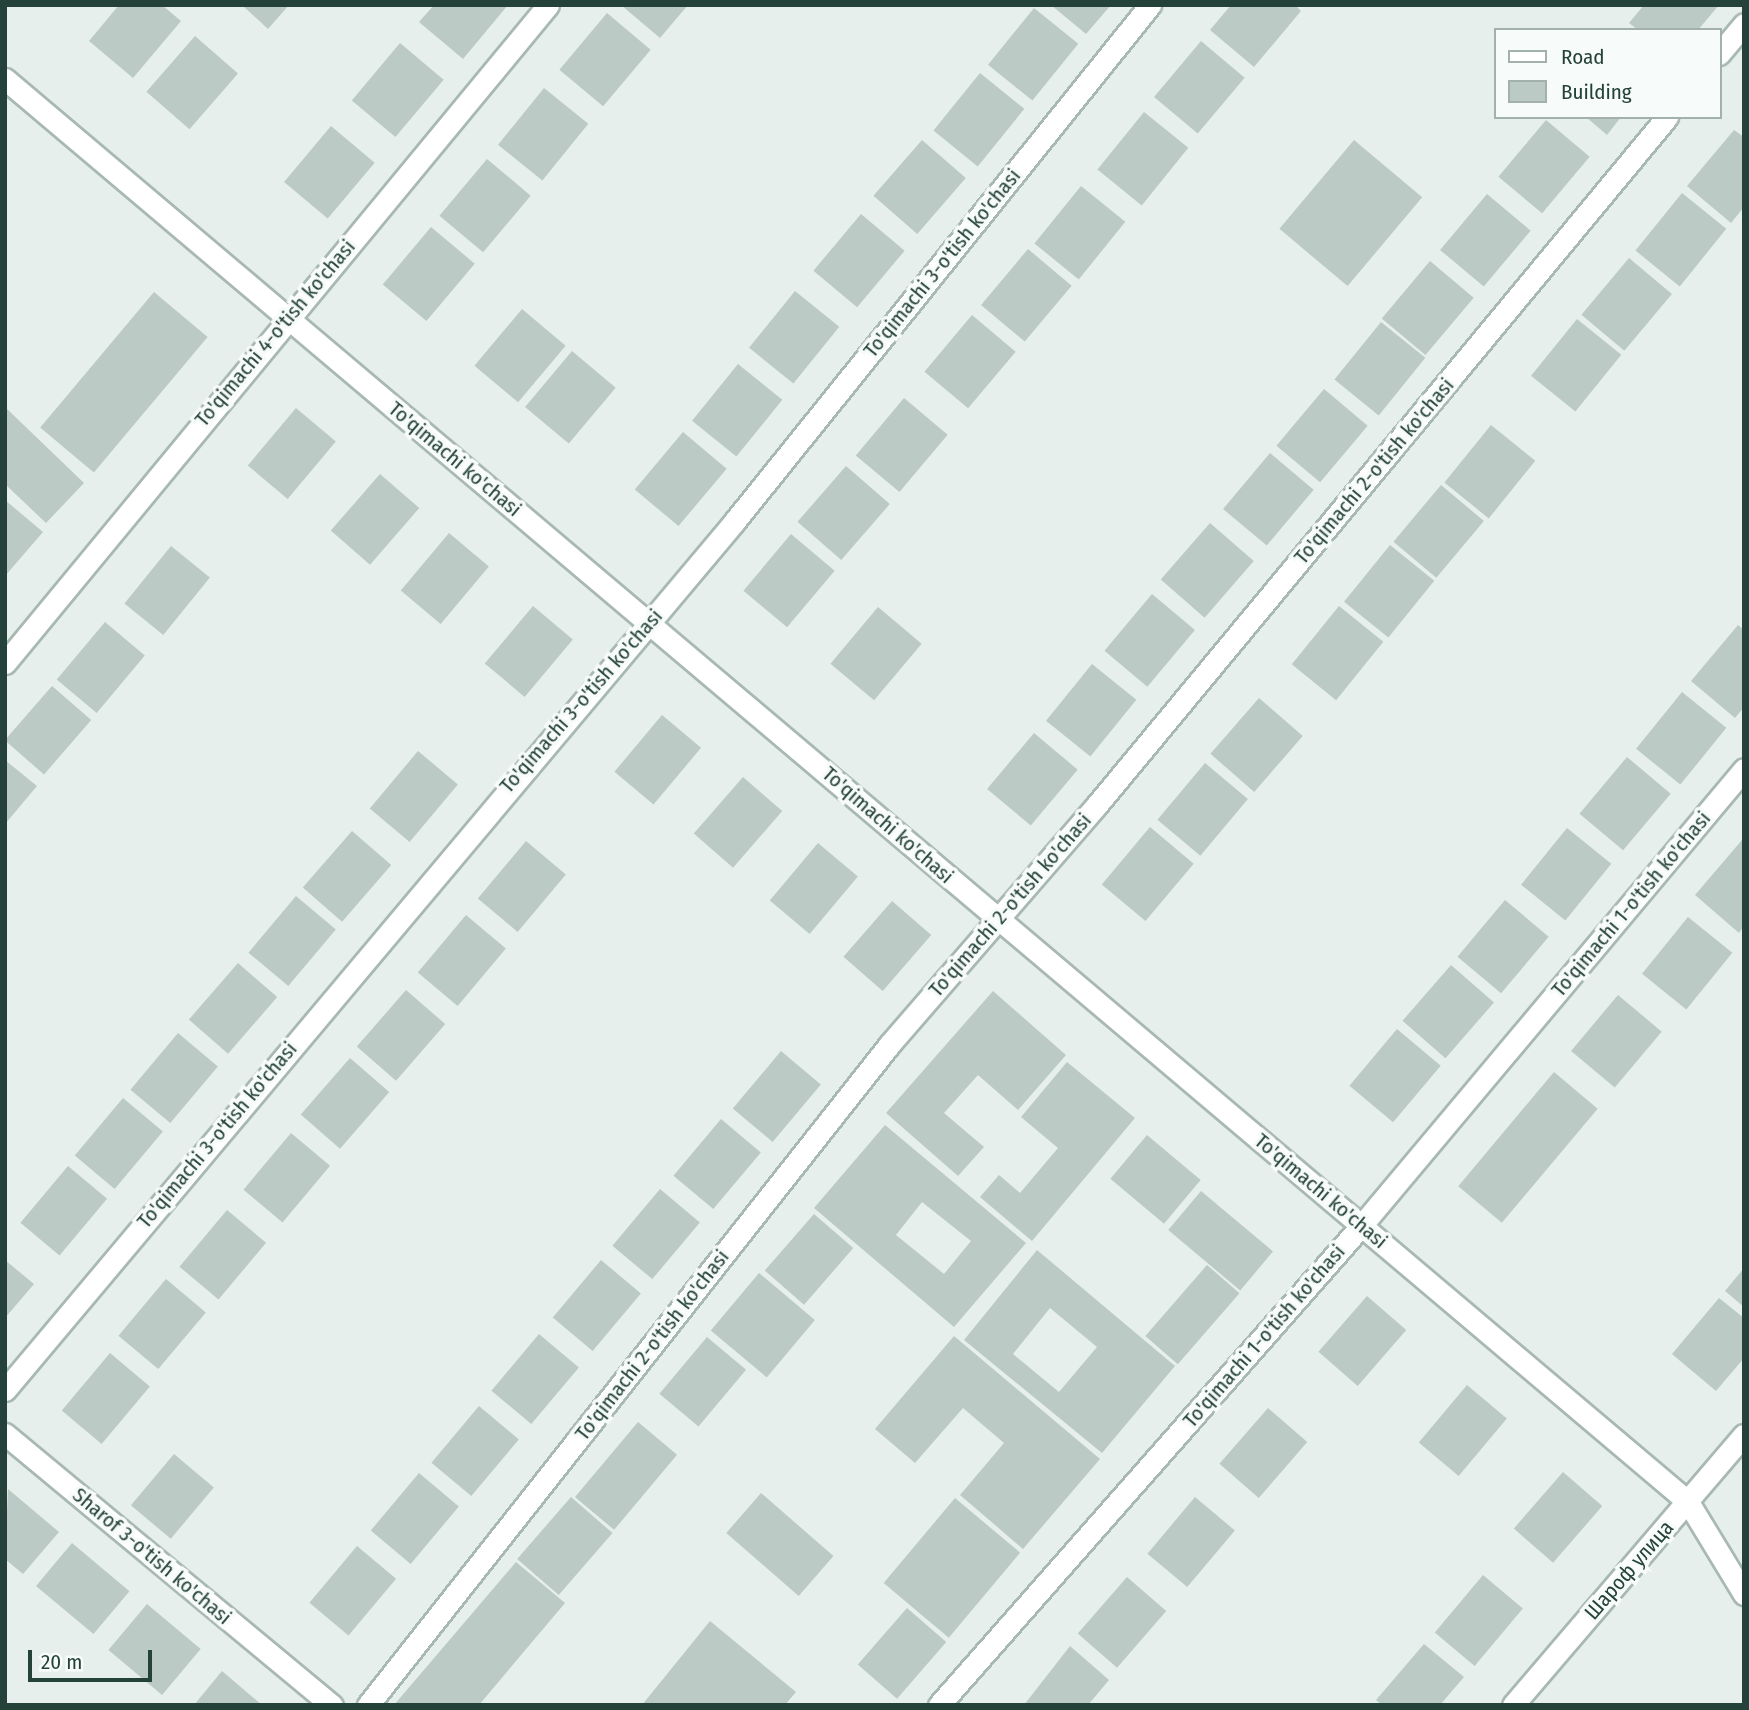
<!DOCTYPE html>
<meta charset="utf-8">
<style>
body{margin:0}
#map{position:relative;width:1749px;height:1710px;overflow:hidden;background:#e6efeb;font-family:"Fira Sans Condensed",sans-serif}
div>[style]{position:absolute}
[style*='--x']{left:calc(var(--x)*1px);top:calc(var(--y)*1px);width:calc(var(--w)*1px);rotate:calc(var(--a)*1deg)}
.building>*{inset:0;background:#bbcac4;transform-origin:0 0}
.roads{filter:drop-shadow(2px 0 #a8b8b2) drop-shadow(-2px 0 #a8b8b2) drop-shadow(0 2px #a8b8b2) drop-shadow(0 -2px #a8b8b2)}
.street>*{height:21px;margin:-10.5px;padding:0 10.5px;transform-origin:10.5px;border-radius:10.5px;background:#fff}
.secondary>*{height:21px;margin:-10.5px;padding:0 10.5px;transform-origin:10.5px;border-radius:10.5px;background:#fff}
span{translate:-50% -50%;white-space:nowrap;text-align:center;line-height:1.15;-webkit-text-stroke:7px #f7fbf9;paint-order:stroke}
.street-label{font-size:21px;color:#24423a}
.frame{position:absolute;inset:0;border:7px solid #24423a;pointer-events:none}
.legend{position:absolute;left:1494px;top:28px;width:228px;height:91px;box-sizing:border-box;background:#f7fbf9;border:2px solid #a3b1ad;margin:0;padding:9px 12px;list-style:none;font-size:21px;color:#24423a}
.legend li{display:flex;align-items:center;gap:14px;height:35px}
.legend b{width:35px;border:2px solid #a3b1ad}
.scale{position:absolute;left:28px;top:1650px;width:124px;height:32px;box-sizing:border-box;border:4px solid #24423a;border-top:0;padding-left:9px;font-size:21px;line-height:24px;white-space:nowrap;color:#24423a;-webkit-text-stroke:5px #f7fbf9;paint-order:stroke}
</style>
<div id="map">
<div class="building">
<i style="clip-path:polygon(119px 5px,162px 5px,181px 21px,133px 78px,89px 41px)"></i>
<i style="clip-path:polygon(242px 5px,289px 5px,268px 29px)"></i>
<i style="clip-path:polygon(434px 5px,508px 5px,463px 59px,419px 22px)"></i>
<i style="clip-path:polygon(621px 5px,688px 5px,660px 38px)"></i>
<i style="clip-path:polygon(1051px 5px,1111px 5px,1086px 34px)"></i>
<i style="clip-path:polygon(1231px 5px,1295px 5px,1301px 11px,1254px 67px,1210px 30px)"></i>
<i style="clip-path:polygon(1644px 5px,1719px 5px,1698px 30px,1638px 30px,1629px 23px)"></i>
<i style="left:1034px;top:8px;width:57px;height:73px;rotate:39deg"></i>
<i style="left:607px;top:13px;width:57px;height:74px;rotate:40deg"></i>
<i style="left:195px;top:36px;width:57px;height:74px;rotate:41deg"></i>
<i style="left:1201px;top:41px;width:57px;height:73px;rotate:40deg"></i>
<i style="left:400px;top:43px;width:57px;height:75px;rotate:40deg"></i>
<i style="left:980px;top:73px;width:57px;height:74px;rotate:39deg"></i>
<i style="left:544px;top:88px;width:57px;height:73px;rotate:39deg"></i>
<i style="left:1144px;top:112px;width:57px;height:74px;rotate:39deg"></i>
<i style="clip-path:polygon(1586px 117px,1621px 117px,1607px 135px)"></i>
<i style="left:1546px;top:120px;width:57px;height:74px;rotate:40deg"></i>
<i style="left:331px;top:126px;width:57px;height:73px;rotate:40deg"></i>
<i style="clip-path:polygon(1734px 130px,1744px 137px,1744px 207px,1731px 223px,1687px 186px)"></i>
<i style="left:922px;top:140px;width:58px;height:74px;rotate:41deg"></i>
<i style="left:1354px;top:140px;width:89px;height:116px;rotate:40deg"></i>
<i style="left:487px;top:159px;width:57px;height:74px;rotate:40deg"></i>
<i style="left:1081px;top:186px;width:57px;height:74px;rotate:39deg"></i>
<i style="left:1682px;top:193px;width:57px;height:74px;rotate:39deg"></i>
<i style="left:1487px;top:194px;width:57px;height:73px;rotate:40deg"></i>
<i style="left:861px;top:214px;width:57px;height:74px;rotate:40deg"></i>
<i style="left:431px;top:227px;width:57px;height:75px;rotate:40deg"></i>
<i style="left:1028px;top:249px;width:57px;height:73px;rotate:40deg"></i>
<i style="left:1629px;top:258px;width:56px;height:74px;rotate:40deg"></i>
<i style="left:1430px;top:261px;width:57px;height:75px;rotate:40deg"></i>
<i style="left:795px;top:291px;width:57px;height:73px;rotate:39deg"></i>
<i style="left:154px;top:292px;width:70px;height:177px;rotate:40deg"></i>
<i style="left:522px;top:309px;width:57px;height:74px;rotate:40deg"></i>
<i style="left:972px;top:315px;width:57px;height:74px;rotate:40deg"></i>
<i style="left:1577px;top:319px;width:57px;height:73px;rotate:39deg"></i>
<i style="left:1381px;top:322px;width:57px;height:74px;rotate:39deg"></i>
<i style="left:572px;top:351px;width:57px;height:73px;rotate:40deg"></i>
<i style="left:738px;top:364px;width:57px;height:73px;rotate:39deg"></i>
<i style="left:1324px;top:389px;width:57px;height:74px;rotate:40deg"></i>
<i style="left:904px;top:398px;width:57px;height:75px;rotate:40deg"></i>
<i style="clip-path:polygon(5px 407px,84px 483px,46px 523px,5px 484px)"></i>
<i style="left:296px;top:408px;width:52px;height:75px;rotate:40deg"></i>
<i style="left:1491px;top:425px;width:57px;height:74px;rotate:39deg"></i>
<i style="left:683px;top:432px;width:57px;height:75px;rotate:40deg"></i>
<i style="left:1270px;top:453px;width:57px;height:73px;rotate:40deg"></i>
<i style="left:846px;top:466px;width:58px;height:74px;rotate:41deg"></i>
<i style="left:380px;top:474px;width:52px;height:75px;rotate:41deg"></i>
<i style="left:1441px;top:485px;width:56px;height:74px;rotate:40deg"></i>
<i style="clip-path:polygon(5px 500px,43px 532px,5px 576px)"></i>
<i style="left:1210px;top:523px;width:58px;height:75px;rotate:41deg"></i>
<i style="left:449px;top:533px;width:52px;height:75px;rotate:40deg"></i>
<i style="left:791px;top:534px;width:57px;height:74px;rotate:40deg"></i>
<i style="left:1390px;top:545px;width:57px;height:73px;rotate:39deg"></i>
<i style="left:171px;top:546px;width:50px;height:74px;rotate:39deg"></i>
<i style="left:1152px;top:594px;width:56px;height:74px;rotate:40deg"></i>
<i style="left:533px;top:606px;width:52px;height:75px;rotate:40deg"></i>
<i style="left:1339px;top:606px;width:57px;height:75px;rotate:39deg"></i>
<i style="left:878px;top:607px;width:57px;height:74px;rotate:40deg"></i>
<i style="left:105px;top:622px;width:52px;height:75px;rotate:40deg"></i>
<i style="clip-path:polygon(1738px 625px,1744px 630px,1744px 707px,1735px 718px,1691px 681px)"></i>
<i style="left:1092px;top:664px;width:57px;height:73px;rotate:39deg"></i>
<i style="left:52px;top:686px;width:52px;height:72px;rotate:41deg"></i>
<i style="left:1682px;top:692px;width:57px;height:73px;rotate:39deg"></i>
<i style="left:1259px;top:698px;width:58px;height:74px;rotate:41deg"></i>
<i style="left:662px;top:715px;width:51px;height:74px;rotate:40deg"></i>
<i style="left:1034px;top:733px;width:57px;height:73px;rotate:40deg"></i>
<i style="left:418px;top:751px;width:52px;height:75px;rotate:40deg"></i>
<i style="left:1627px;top:757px;width:57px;height:74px;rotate:40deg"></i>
<i style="clip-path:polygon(5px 760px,37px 786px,5px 824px)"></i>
<i style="left:1205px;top:763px;width:56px;height:74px;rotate:40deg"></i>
<i style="left:743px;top:777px;width:52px;height:75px;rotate:41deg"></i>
<i style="left:1150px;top:827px;width:57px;height:75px;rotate:40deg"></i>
<i style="left:1567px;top:828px;width:57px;height:73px;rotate:39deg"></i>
<i style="left:352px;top:831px;width:52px;height:75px;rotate:41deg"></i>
<i style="clip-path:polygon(1742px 840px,1744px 926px,1739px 933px,1695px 895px)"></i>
<i style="left:526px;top:841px;width:52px;height:75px;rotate:40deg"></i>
<i style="left:818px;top:843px;width:52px;height:75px;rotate:40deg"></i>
<i style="left:296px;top:896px;width:52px;height:74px;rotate:40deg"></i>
<i style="left:1505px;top:900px;width:57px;height:74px;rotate:40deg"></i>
<i style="left:892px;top:901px;width:52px;height:74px;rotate:41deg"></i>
<i style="left:466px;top:915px;width:52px;height:75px;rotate:40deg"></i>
<i style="left:1688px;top:917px;width:57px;height:73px;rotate:39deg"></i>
<i style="left:238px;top:963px;width:52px;height:75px;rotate:41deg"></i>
<i style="left:1451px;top:965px;width:57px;height:74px;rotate:41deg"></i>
<i style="left:406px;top:990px;width:52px;height:75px;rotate:41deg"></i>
<i style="clip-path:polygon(993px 991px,1066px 1055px,1018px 1110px,978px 1075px,944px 1113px,984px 1147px,958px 1176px,886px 1113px)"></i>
<i style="left:1618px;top:995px;width:57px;height:73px;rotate:40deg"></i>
<i style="left:1397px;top:1029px;width:57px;height:74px;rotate:40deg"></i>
<i style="left:178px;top:1033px;width:52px;height:74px;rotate:40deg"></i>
<i style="left:781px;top:1051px;width:52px;height:75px;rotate:40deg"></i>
<i style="left:350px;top:1058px;width:52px;height:75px;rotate:41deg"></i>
<i style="clip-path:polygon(1067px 1062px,1135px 1118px,1032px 1241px,980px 1197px,999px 1175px,1020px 1193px,1058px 1148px,1021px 1117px)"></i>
<i style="left:1554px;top:1072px;width:57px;height:149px;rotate:40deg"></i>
<i style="left:123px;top:1098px;width:52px;height:75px;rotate:40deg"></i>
<i style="left:721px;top:1119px;width:52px;height:74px;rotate:40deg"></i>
<i style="clip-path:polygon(evenodd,885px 1125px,1026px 1243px,954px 1327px,814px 1208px,885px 1125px,922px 1202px,971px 1241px,944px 1274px,896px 1235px,922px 1202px)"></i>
<i style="left:291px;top:1133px;width:51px;height:74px;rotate:40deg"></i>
<i style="left:1147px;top:1135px;width:70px;height:57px;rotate:40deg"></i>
<i style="left:68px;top:1166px;width:51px;height:74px;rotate:40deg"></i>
<i style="left:660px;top:1189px;width:52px;height:74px;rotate:40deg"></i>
<i style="left:1201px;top:1191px;width:94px;height:51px;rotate:40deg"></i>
<i style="left:227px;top:1210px;width:51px;height:74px;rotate:40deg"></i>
<i style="left:814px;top:1214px;width:52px;height:75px;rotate:41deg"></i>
<i style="clip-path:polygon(evenodd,1037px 1250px,1175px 1366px,1102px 1453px,964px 1340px,1037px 1250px,1050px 1308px,1097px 1347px,1059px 1392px,1013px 1354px,1050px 1308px)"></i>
<i style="clip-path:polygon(5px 1260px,34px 1284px,5px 1318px)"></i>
<i style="left:601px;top:1260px;width:52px;height:75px;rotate:40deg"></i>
<i style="left:1207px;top:1265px;width:43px;height:94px;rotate:41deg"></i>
<i style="clip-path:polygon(1744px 1268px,1744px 1307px,1725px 1291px)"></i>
<i style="left:759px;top:1273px;width:73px;height:75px;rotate:40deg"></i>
<i style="left:166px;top:1279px;width:52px;height:74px;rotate:40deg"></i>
<i style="left:1367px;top:1296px;width:52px;height:74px;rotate:41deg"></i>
<i style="clip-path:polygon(1719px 1298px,1744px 1318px,1744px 1358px,1716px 1391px,1672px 1354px)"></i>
<i style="left:539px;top:1334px;width:52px;height:74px;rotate:40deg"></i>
<i style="clip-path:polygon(954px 1336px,1100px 1459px,1023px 1549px,960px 1495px,1004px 1443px,963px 1408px,915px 1463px,875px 1429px)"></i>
<i style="left:707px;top:1337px;width:51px;height:74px;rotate:40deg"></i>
<i style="left:110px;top:1353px;width:52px;height:75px;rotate:40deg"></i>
<i style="left:1467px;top:1385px;width:52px;height:75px;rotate:40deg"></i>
<i style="left:479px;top:1406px;width:52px;height:74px;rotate:40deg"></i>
<i style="left:1268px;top:1408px;width:52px;height:74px;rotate:41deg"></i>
<i style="left:638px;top:1422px;width:51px;height:98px;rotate:40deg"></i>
<i style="left:174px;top:1454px;width:52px;height:67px;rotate:40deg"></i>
<i style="left:1563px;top:1472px;width:52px;height:75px;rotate:41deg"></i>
<i style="left:419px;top:1473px;width:52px;height:75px;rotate:40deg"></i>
<i style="clip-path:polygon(8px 1489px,59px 1532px,23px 1574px,5px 1559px)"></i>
<i style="left:761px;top:1493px;width:96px;height:53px;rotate:41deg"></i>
<i style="left:571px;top:1497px;width:55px;height:82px;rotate:41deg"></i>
<i style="left:1195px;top:1497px;width:52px;height:74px;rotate:40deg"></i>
<i style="left:955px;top:1498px;width:85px;height:111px;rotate:40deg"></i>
<i style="left:72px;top:1543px;width:75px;height:56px;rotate:40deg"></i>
<i style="left:357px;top:1546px;width:51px;height:74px;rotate:40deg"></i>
<i style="clip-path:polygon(516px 1562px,565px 1603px,479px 1705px,394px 1705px)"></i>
<i style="left:1483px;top:1575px;width:52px;height:75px;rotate:40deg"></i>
<i style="left:1127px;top:1577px;width:52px;height:75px;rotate:41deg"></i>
<i style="left:147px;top:1604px;width:70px;height:60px;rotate:40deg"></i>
<i style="left:907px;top:1608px;width:52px;height:75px;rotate:41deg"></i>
<i style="clip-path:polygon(710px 1621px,796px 1692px,785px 1705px,642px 1705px)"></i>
<i style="clip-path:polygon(1424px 1644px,1464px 1677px,1440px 1705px,1382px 1705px,1376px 1700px)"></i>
<i style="clip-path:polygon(1070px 1646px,1109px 1680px,1088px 1705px,1024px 1705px)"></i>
<i style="clip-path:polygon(222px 1671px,262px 1705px,194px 1705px)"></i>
</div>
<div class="roads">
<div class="street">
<i style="--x:1719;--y:54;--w:39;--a:-50"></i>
<i style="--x:5;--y:663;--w:853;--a:-50.47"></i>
<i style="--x:5;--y:1390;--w:1134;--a:-49.97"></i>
<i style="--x:734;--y:522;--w:664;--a:-51.18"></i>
<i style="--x:5;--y:1434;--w:425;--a:39.7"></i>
<i style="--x:368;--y:1705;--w:841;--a:-51.71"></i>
<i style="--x:889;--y:1045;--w:316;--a:-49.1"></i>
<i style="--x:1096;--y:806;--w:895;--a:-50.35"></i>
<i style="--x:939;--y:1705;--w:638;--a:-48.62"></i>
<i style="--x:1361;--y:1226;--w:596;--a:-50.03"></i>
</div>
<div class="secondary">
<i style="--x:5;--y:79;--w:2204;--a:40.21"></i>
<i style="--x:1688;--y:1502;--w:108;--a:58.7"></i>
<i style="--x:1513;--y:1705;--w:355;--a:-49.5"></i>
</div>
</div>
<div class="street-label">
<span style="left:942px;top:263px;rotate:-51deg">To'qimachi 3-o'tish ko'chasi</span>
<span style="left:275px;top:333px;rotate:-50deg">To'qimachi 4-o'tish ko'chasi</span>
<span style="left:455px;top:459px;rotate:40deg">To'qimachi ko'chasi</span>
<span style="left:1374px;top:471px;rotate:-50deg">To'qimachi 2-o'tish ko'chasi</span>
<span style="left:581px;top:701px;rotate:-49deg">To'qimachi 3-o'tish ko'chasi</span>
<span style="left:888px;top:825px;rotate:41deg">To'qimachi ko'chasi</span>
<span style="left:1631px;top:904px;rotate:-50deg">To'qimachi 1-o'tish ko'chasi</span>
<span style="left:1010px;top:905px;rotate:-49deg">To'qimachi 2-o'tish ko'chasi</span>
<span style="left:217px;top:1135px;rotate:-50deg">To'qimachi 3-o'tish ko'chasi</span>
<span style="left:1321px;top:1191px;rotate:40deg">To'qimachi ko'chasi</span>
<span style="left:1264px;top:1336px;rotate:-49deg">To'qimachi 1-o'tish ko'chasi</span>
<span style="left:652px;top:1345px;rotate:-52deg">To'qimachi 2-o'tish ko'chasi</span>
<span style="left:152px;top:1556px;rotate:40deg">Sharof 3-o'tish ko'chasi</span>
<span style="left:1629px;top:1570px;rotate:-49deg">Шароф улица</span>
</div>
<div class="frame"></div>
<ul class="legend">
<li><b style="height:9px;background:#fff"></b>Road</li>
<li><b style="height:19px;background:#bbcac4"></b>Building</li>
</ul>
<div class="scale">20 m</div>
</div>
